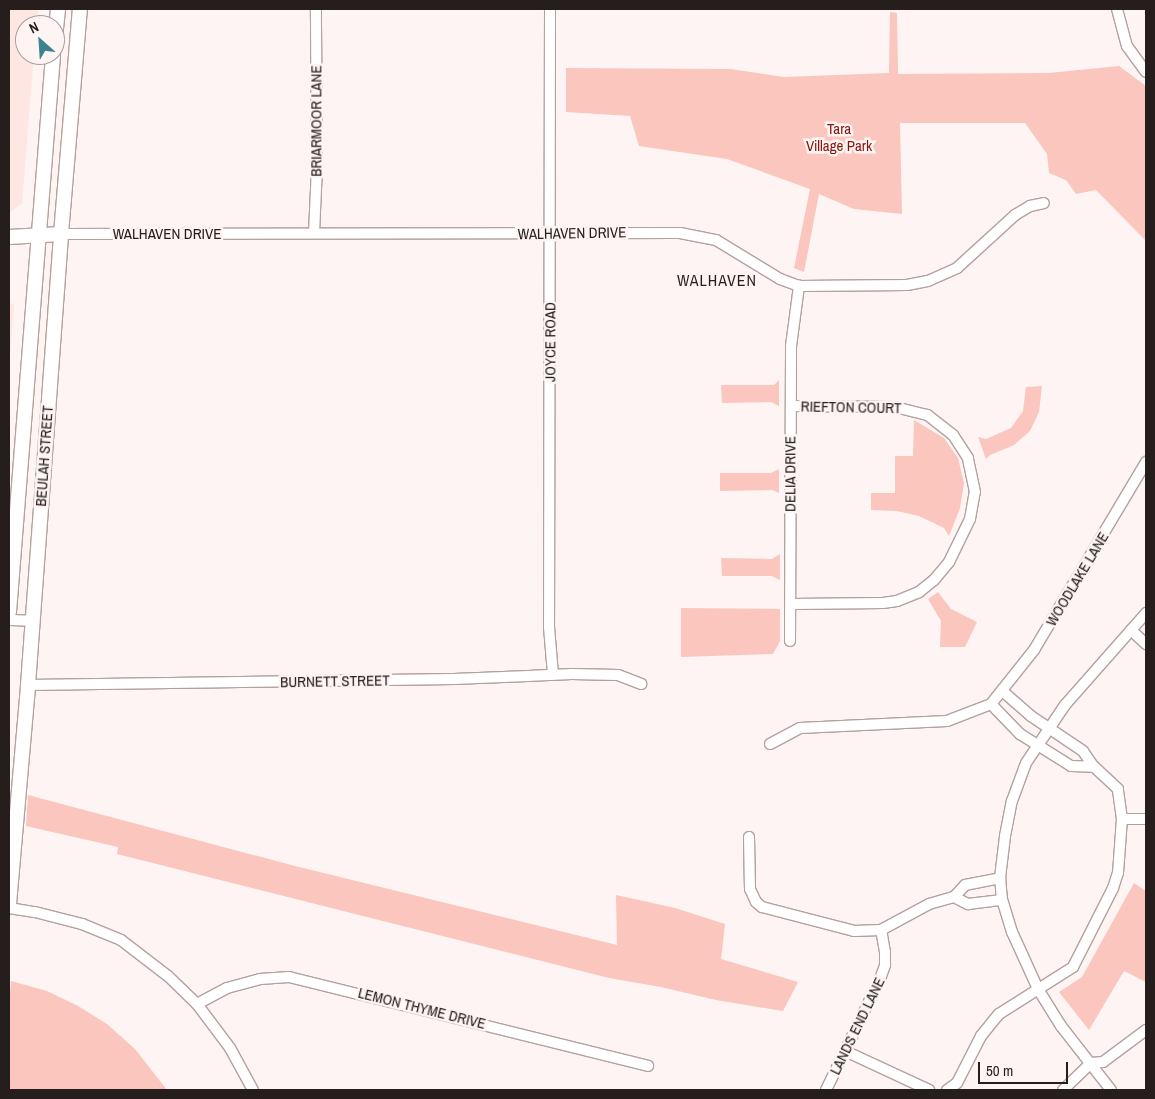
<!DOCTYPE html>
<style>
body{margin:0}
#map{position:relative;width:1155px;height:1099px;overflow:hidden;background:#fdf4f3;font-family:"Archivo Narrow",sans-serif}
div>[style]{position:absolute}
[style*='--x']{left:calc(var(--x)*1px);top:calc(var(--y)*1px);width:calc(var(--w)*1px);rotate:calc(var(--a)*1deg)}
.built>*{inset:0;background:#fee6e2}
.green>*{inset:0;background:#fac6bd}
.roads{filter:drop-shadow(1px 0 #b4a19e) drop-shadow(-1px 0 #b4a19e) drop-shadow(0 1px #b4a19e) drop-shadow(0 -1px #b4a19e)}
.street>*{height:10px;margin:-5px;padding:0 5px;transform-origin:5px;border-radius:5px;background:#fff}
.secondary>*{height:14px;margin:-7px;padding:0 7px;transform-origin:7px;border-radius:7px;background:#fff}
span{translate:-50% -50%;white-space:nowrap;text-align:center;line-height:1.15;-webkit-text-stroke:5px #fdf4f3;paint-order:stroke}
.street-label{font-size:15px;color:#251e1d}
.park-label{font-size:15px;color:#861309}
.neighbourhood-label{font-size:16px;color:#251e1d;letter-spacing:1px}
.frame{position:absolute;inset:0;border:10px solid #251e1d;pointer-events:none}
.north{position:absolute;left:15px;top:15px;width:50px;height:50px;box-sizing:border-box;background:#fdf4f3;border:1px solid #a79e9d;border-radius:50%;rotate:334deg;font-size:14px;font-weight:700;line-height:20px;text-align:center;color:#251e1d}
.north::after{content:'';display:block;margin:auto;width:18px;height:22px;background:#3d838f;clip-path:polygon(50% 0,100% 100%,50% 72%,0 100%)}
.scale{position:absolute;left:978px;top:1062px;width:90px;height:22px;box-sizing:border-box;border:2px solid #251e1d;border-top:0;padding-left:6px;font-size:15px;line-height:18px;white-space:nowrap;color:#251e1d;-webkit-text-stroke:4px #fdf4f3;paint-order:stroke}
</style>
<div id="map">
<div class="built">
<i style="clip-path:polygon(9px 9px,38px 9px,37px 25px,25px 25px,25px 55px,34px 55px,22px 203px,9px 213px)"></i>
<i style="clip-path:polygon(9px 302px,14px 305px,9px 368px)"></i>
</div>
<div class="green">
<i style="clip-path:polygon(890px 12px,897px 13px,898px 74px,1049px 73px,1119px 66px,1146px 86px,1146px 241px,1096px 190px,1076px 194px,1066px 180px,1049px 173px,1047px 154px,1025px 123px,900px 123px,902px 214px,854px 209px,819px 194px,804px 272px,794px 268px,810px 189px,727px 159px,639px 146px,630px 116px,566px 112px,566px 68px,731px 69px,784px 77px,889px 73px)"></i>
<i style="clip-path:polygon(779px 380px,779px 406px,771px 402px,722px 403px,721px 385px,774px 385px)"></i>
<i style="clip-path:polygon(1042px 386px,1039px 412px,1030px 431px,1014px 445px,990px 455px,986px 459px,978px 437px,986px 439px,1011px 428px,1023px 411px,1026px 387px)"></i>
<i style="clip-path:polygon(914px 420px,944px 438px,958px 458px,964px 483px,960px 508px,949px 536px,944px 528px,919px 516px,897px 511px,871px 510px,871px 493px,895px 493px,895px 456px,913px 456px)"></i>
<i style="clip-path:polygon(779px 469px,779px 493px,772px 490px,720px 491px,720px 473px,771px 473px)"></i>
<i style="clip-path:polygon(780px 554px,780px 580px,772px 576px,722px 576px,721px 558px,772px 559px)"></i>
<i style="clip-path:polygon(938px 592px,951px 609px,977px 622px,965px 647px,940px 647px,941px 621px,928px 599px)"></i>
<i style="clip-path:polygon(681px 608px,780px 609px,780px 641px,773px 654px,681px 657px)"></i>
<i style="clip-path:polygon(28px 795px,295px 866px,617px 945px,616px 895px,675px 908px,725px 924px,721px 959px,798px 982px,783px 1011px,716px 1000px,661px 987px,609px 978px,117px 854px,118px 847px,26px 826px)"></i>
<i style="clip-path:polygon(1134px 883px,1146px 891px,1146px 982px,1124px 971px,1089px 1030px,1059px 992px,1082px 977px)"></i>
<i style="clip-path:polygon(11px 981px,47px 991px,78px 1006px,107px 1024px,135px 1049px,167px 1090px,9px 1090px,9px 1005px)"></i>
</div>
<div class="roads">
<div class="street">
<i style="--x:550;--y:9;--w:618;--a:90.09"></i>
<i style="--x:549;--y:627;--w:48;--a:85.2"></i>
<i style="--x:1117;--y:9;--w:38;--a:75"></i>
<i style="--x:1127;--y:46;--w:32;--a:54"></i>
<i style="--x:314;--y:233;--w:66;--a:-87.4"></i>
<i style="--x:317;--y:167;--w:158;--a:-90.4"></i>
<i style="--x:61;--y:234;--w:619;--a:-0.09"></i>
<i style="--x:680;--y:233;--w:37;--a:11"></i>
<i style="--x:716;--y:240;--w:75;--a:31.4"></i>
<i style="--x:780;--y:279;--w:20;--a:20"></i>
<i style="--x:799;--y:286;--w:108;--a:-0.5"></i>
<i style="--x:907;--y:285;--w:21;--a:-11"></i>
<i style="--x:928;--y:281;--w:32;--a:-24"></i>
<i style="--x:957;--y:268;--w:79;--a:-42.4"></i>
<i style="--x:1015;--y:215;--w:17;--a:-31"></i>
<i style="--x:1030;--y:206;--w:14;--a:-12"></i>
<i style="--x:791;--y:604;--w:92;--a:-0.6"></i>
<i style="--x:883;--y:603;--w:14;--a:-8"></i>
<i style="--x:897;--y:601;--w:24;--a:-22"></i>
<i style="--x:919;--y:592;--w:19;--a:-39"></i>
<i style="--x:934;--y:580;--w:23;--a:-50"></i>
<i style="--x:949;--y:562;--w:48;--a:-64"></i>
<i style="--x:970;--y:519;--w:27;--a:-80"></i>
<i style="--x:975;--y:492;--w:35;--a:-102"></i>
<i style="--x:968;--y:458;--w:27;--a:-123"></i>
<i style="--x:953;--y:435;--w:33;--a:-142"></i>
<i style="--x:927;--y:415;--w:32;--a:-166"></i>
<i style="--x:896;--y:407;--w:105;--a:-179.5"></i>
<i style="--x:9;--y:620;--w:24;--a:2"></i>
<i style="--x:1131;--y:630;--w:21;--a:43"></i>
<i style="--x:790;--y:641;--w:295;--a:-89.8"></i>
<i style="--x:791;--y:346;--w:61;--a:-82.4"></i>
<i style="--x:28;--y:685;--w:426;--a:-0.8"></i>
<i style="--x:454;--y:679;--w:118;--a:-2.4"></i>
<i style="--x:572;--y:674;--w:46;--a:1.2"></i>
<i style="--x:618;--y:675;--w:25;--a:21"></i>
<i style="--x:991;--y:704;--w:42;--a:46"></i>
<i style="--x:1020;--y:734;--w:60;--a:32.1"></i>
<i style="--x:1071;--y:766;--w:23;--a:2"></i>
<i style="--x:770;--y:744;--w:34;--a:-28"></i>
<i style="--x:800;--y:728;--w:147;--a:-2.7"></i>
<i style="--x:947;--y:721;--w:47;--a:-21.1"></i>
<i style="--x:991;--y:704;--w:69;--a:-51.5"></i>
<i style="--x:1034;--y:650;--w:219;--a:-59.2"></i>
<i style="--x:1122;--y:819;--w:24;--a:0"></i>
<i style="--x:749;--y:837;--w:52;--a:88.9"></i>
<i style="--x:750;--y:889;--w:14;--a:65"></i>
<i style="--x:756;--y:902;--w:8;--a:40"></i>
<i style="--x:762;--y:907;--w:95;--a:14.6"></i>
<i style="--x:854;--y:931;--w:27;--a:-2"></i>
<i style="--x:881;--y:930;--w:55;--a:-28.4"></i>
<i style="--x:929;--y:904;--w:26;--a:-16"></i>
<i style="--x:954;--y:897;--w:16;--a:-47"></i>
<i style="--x:965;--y:885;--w:36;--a:-11"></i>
<i style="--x:954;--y:897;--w:16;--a:27"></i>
<i style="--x:968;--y:904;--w:34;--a:-7"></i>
<i style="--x:9;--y:908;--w:26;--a:9"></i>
<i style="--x:35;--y:912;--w:49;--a:14.3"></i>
<i style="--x:82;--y:924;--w:42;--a:22.3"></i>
<i style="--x:121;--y:940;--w:59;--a:37.5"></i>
<i style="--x:168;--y:976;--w:40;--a:44"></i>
<i style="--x:197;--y:1004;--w:55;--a:53.1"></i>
<i style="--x:230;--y:1048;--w:48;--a:61.3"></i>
<i style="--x:197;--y:1004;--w:34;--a:-28"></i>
<i style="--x:227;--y:988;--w:34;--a:-15"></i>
<i style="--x:260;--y:979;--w:29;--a:-4"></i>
<i style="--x:289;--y:977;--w:370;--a:13.9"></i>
<i style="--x:845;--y:1051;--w:93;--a:24.9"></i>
<i style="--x:1091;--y:1063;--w:12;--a:-5"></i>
<i style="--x:1103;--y:1062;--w:54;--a:-36.7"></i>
<i style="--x:826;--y:1090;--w:123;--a:-64.1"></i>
<i style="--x:880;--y:979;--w:15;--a:-70"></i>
<i style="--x:885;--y:965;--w:13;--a:-90"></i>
<i style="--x:885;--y:952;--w:22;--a:-100"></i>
<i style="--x:947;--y:1090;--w:12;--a:-35"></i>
<i style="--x:957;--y:1083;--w:53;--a:-62.9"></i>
<i style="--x:981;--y:1036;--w:28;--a:-51"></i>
<i style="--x:999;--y:1014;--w:88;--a:-32.4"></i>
<i style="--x:1073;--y:967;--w:89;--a:-63.1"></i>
<i style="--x:1113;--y:888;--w:16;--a:-72"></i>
<i style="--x:1118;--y:873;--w:54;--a:-85.8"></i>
<i style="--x:1122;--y:819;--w:30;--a:-98"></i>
<i style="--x:1118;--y:789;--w:33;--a:-137"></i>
<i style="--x:1094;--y:767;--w:19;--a:-125"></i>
<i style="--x:1083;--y:751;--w:63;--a:-146.1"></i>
<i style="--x:1031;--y:716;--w:38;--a:-139"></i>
<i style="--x:1063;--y:1090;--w:39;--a:-44"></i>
<i style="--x:1111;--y:1090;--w:81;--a:-128"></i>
<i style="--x:1061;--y:1026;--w:44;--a:-121.9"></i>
<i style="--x:1038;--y:989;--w:63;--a:-114.5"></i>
<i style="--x:1012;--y:932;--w:34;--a:-107"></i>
<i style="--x:1002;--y:900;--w:22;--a:-95"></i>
<i style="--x:1000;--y:878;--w:42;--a:-83.2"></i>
<i style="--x:1005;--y:836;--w:36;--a:-79"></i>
<i style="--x:1012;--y:801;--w:40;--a:-69.8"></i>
<i style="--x:1026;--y:763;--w:70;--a:-56.1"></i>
<i style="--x:1065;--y:705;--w:123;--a:-48.6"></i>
</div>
<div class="secondary">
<i style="--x:55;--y:38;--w:29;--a:-84"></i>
<i style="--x:9;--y:237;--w:52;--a:-3.3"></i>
<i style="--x:9;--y:612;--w:559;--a:-85.48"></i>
<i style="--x:9;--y:904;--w:220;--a:-85"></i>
<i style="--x:28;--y:685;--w:452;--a:-85.8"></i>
<i style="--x:61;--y:234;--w:226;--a:-85.2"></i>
</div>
</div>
<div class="street-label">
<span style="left:316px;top:121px;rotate:-90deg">BRIARMOOR LANE</span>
<span style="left:572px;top:233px;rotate:-1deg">WALHAVEN DRIVE</span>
<span style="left:167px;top:234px">WALHAVEN DRIVE</span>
<span style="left:550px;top:342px;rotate:-90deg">JOYCE ROAD</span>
<span style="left:851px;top:407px;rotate:1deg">RIEFTON COURT</span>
<span style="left:44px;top:456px;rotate:-86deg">BEULAH STREET</span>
<span style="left:790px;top:474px;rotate:-90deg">DELIA DRIVE</span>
<span style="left:1077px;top:579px;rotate:-59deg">WOODLAKE LANE</span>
<span style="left:335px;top:681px;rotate:-1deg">BURNETT STREET</span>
<span style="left:422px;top:1008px;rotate:14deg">LEMON THYME DRIVE</span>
<span style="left:857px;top:1026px;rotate:-64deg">LANDS END LANE</span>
</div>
<div class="park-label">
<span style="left:839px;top:137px">Tara<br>Village Park</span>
</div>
<div class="neighbourhood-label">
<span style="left:717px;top:280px">WALHAVEN</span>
</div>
<div class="frame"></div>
<div class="north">N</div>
<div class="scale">50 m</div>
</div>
